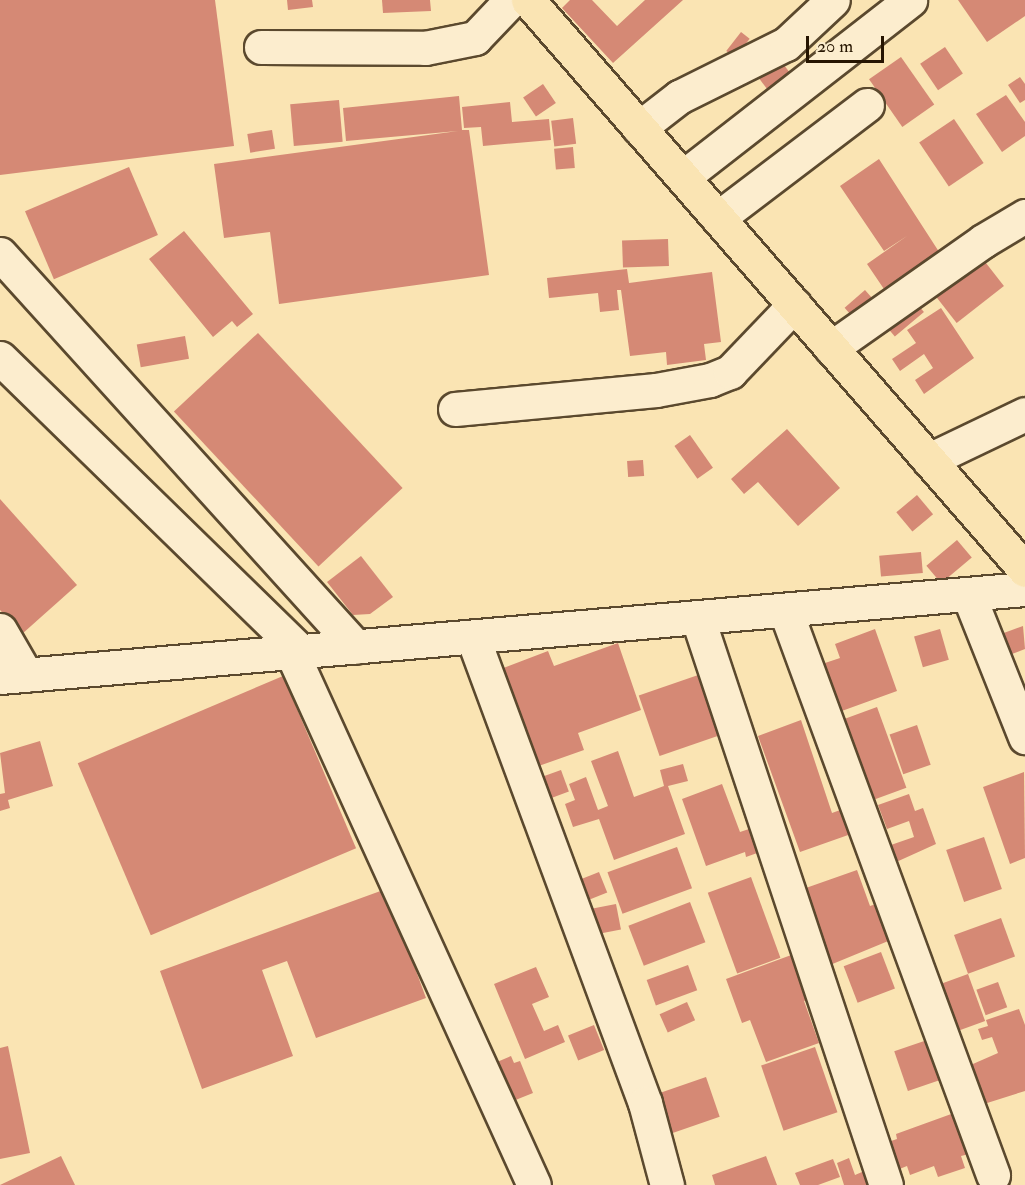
<!DOCTYPE html>
<style>
body{margin:0}
#map{position:relative;width:1025px;height:1185px;overflow:hidden;background:#fae4b3;font-family:"IM FELL Double Pica",serif}
div>[style]{position:absolute}
[style*='--x']{left:calc(var(--x)*1px);top:calc(var(--y)*1px);width:calc(var(--w)*1px);rotate:calc(var(--a)*1deg)}
.building>*{inset:0;background:#d58975;transform-origin:0 0}
.roads{filter:drop-shadow(2px 0 #5b492e) drop-shadow(-2px 0 #5b492e) drop-shadow(0 2px #5b492e) drop-shadow(0 -2px #5b492e)}
.minor>*{height:33px;margin:-16.5px;padding:0 16.5px;transform-origin:16.5px;border-radius:16.5px;background:#fcedce}
.major>*{height:33px;margin:-16.5px;padding:0 16.5px;transform-origin:16.5px;border-radius:16.5px;background:#fae4b3}
span{translate:-50% -50%;white-space:nowrap;text-align:center;line-height:1.15;-webkit-text-stroke:4.5px #fcedce;paint-order:stroke}
.scale{position:absolute;left:806px;top:36px;width:78px;height:27px;box-sizing:border-box;border:3px solid #261501;border-top:0;padding-left:8px;font-size:18px;line-height:21px;white-space:nowrap;color:#261501;-webkit-text-stroke:4px #fcedce;paint-order:stroke}
</style>
<div id="map">
<div class="building">
<i style="clip-path:polygon(0 0,215px 0,234px 146px,0 175px)"></i>
<i style="clip-path:polygon(287px 0,312px 0,313px 7px,288px 10px)"></i>
<i style="clip-path:polygon(382px 0,430px 0,431px 11px,383px 13px)"></i>
<i style="clip-path:polygon(570px 0,592px 0,617px 26px,645px 0,683px 0,613px 63px,562px 8px)"></i>
<i style="clip-path:polygon(958px 0,1025px 0,1025px 16px,987px 42px)"></i>
<i style="left:741px;top:32px;width:11px;height:24px;rotate:38deg"></i>
<i style="left:945px;top:47px;width:32px;height:30px;rotate:56deg"></i>
<i style="left:901px;top:57px;width:58px;height:39px;rotate:55deg"></i>
<i style="left:781px;top:61px;width:20px;height:28px;rotate:53deg"></i>
<i style="clip-path:polygon(1020px 77px,1025px 84px,1025px 100px,1020px 103px,1008px 85px)"></i>
<i style="left:543px;top:84px;width:23px;height:24px;rotate:56deg"></i>
<i style="clip-path:polygon(1006px 95px,1025px 122px,1025px 136px,1002px 152px,976px 114px)"></i>
<i style="clip-path:polygon(459px 96px,462px 130px,469px 130px,489px 275px,279px 304px,270px 232px,224px 238px,214px 164px,458px 131px,346px 141px,343px 108px)"></i>
<i style="left:339px;top:100px;width:42px;height:49px;rotate:85deg"></i>
<i style="clip-path:polygon(510px 102px,512px 122px,549px 119px,551px 140px,483px 146px,481px 127px,464px 128px,462px 107px)"></i>
<i style="left:573px;top:118px;width:26px;height:22px;rotate:83deg"></i>
<i style="left:954px;top:119px;width:53px;height:42px;rotate:56deg"></i>
<i style="left:272px;top:130px;width:19px;height:25px;rotate:81deg"></i>
<i style="left:573px;top:147px;width:21px;height:19px;rotate:85deg"></i>
<i style="clip-path:polygon(879px 159px,943px 258px,888px 295px,867px 264px,907px 236px,884px 251px,840px 186px)"></i>
<i style="left:129px;top:167px;width:74px;height:113px;rotate:67deg"></i>
<i style="clip-path:polygon(184px 231px,253px 314px,237px 327px,232px 321px,213px 337px,149px 259px)"></i>
<i style="left:668px;top:239px;width:27px;height:46px;rotate:88deg"></i>
<i style="left:975px;top:249px;width:47px;height:60px;rotate:52deg"></i>
<i style="clip-path:polygon(627px 269px,629px 283px,712px 272px,721px 342px,704px 344px,706px 360px,667px 365px,666px 352px,630px 356px,621px 290px,617px 290px,619px 310px,600px 312px,598px 293px,549px 298px,547px 278px)"></i>
<i style="left:865px;top:290px;width:18px;height:27px;rotate:49deg"></i>
<i style="left:913px;top:299px;width:17px;height:38px;rotate:50deg"></i>
<i style="clip-path:polygon(941px 308px,974px 358px,924px 394px,915px 380px,933px 368px,924px 354px,900px 371px,892px 359px,916px 343px,907px 330px)"></i>
<i style="left:258px;top:333px;width:212px;height:115px;rotate:47deg"></i>
<i style="left:185px;top:336px;width:23px;height:49px;rotate:80deg"></i>
<i style="clip-path:polygon(787px 429px,840px 488px,798px 526px,758px 482px,744px 494px,731px 479px)"></i>
<i style="left:690px;top:435px;width:40px;height:19px;rotate:55deg"></i>
<i style="left:643px;top:460px;width:16px;height:16px;rotate:86deg"></i>
<i style="left:917px;top:495px;width:25px;height:27px;rotate:50deg"></i>
<i style="clip-path:polygon(0 499px,77px 585px,22px 634px,0 610px)"></i>
<i style="left:957px;top:540px;width:23px;height:40px;rotate:50deg"></i>
<i style="left:921px;top:552px;width:21px;height:42px;rotate:85deg"></i>
<i style="clip-path:polygon(361px 556px,393px 597px,370px 614px,353px 615px,327px 582px)"></i>
<i style="clip-path:polygon(1023px 626px,1025px 649px,1001px 658px,993px 637px)"></i>
<i style="clip-path:polygon(875px 629px,897px 691px,839px 712px,822px 664px,840px 658px,835px 644px)"></i>
<i style="left:940px;top:629px;width:32px;height:27px;rotate:74deg"></i>
<i style="clip-path:polygon(618px 643px,641px 710px,578px 733px,584px 750px,533px 768px,498px 670px,548px 651px,554px 666px)"></i>
<i style="left:704px;top:673px;width:64px;height:69px;rotate:71deg"></i>
<i style="left:283px;top:676px;width:187px;height:223px;rotate:67deg"></i>
<i style="left:877px;top:707px;width:86px;height:37px;rotate:70deg"></i>
<i style="clip-path:polygon(801px 720px,832px 813px,843px 809px,851px 834px,800px 852px,758px 736px)"></i>
<i style="left:917px;top:725px;width:42px;height:29px;rotate:71deg"></i>
<i style="clip-path:polygon(40px 741px,53px 786px,8px 800px,10px 808px,0 811px,0 794px,5px 793px,0 753px)"></i>
<i style="clip-path:polygon(618px 751px,634px 797px,664px 786px,660px 770px,683px 764px,688px 781px,668px 786px,685px 834px,614px 860px,599px 819px,573px 827px,565px 804px,575px 800px,569px 784px,586px 777px,598px 810px,608px 806px,591px 761px)"></i>
<i style="left:561px;top:770px;width:23px;height:20px;rotate:70deg"></i>
<i style="clip-path:polygon(1024px 772px,1025px 858px,1010px 864px,983px 787px)"></i>
<i style="clip-path:polygon(722px 784px,740px 832px,752px 828px,760px 852px,746px 857px,745px 852px,706px 866px,682px 799px)"></i>
<i style="clip-path:polygon(909px 794px,915px 811px,923px 808px,936px 844px,894px 863px,888px 846px,914px 837px,909px 821px,887px 829px,878px 805px)"></i>
<i style="left:984px;top:837px;width:55px;height:40px;rotate:71deg"></i>
<i style="left:677px;top:847px;width:44px;height:74px;rotate:70deg"></i>
<i style="clip-path:polygon(857px 870px,870px 906px,885px 901px,898px 937px,830px 965px,803px 889px)"></i>
<i style="left:599px;top:872px;width:22px;height:23px;rotate:68deg"></i>
<i style="left:751px;top:877px;width:86px;height:46px;rotate:70deg"></i>
<i style="clip-path:polygon(386px 889px,426px 998px,316px 1038px,287px 961px,262px 970px,293px 1056px,202px 1089px,160px 971px)"></i>
<i style="left:690px;top:902px;width:43px;height:66px;rotate:69deg"></i>
<i style="left:616px;top:904px;width:26px;height:25px;rotate:79deg"></i>
<i style="left:1001px;top:918px;width:41px;height:50px;rotate:70deg"></i>
<i style="left:881px;top:952px;width:39px;height:40px;rotate:69deg"></i>
<i style="clip-path:polygon(794px 954px,810px 999px,804px 1001px,819px 1043px,766px 1062px,750px 1020px,742px 1023px,726px 979px)"></i>
<i style="left:688px;top:965px;width:27px;height:44px;rotate:70deg"></i>
<i style="clip-path:polygon(536px 967px,549px 997px,532px 1004px,544px 1031px,558px 1025px,565px 1042px,525px 1059px,494px 984px)"></i>
<i style="left:968px;top:974px;width:50px;height:30px;rotate:70deg"></i>
<i style="left:998px;top:982px;width:27px;height:23px;rotate:70deg"></i>
<i style="left:687px;top:1002px;width:20px;height:30px;rotate:66deg"></i>
<i style="clip-path:polygon(1019px 1009px,1025px 1025px,1025px 1091px,984px 1104px,966px 1067px,998px 1053px,992px 1037px,982px 1040px,978px 1029px,988px 1026px,986px 1020px)"></i>
<i style="left:594px;top:1025px;width:27px;height:28px;rotate:68deg"></i>
<i style="left:933px;top:1038px;width:42px;height:41px;rotate:71deg"></i>
<i style="clip-path:polygon(8px 1046px,30px 1153px,0 1159px,0 1048px)"></i>
<i style="left:815px;top:1047px;width:69px;height:57px;rotate:71deg"></i>
<i style="clip-path:polygon(511px 1056px,514px 1063px,520px 1061px,533px 1093px,513px 1101px,497px 1062px)"></i>
<i style="left:706px;top:1077px;width:42px;height:52px;rotate:71deg"></i>
<i style="clip-path:polygon(954px 1113px,969px 1154px,961px 1156px,965px 1168px,938px 1177px,934px 1166px,910px 1175px,907px 1166px,892px 1172px,882px 1144px,897px 1139px,896px 1134px)"></i>
<i style="clip-path:polygon(61px 1156px,75px 1185px,0 1185px)"></i>
<i style="clip-path:polygon(766px 1156px,777px 1185px,715px 1185px,712px 1175px)"></i>
<i style="clip-path:polygon(849px 1158px,855px 1175px,869px 1169px,875px 1185px,844px 1185px,837px 1163px)"></i>
<i style="clip-path:polygon(833px 1159px,840px 1177px,818px 1185px,800px 1185px,795px 1173px)"></i>
</div>
<div class="roads">
<div class="minor">
<i style="--x:261;--y:47;--w:164;--a:0.3"></i>
<i style="--x:425;--y:48;--w:51;--a:-11.3"></i>
<i style="--x:475;--y:38;--w:52;--a:-46.5"></i>
<i style="--x:639;--y:128;--w:51;--a:-37.8"></i>
<i style="--x:679;--y:97;--w:119;--a:-26.4"></i>
<i style="--x:786;--y:44;--w:64;--a:-43.1"></i>
<i style="--x:683;--y:177;--w:288;--a:-37.9"></i>
<i style="--x:718;--y:218;--w:187;--a:-37.2"></i>
<i style="--x:0;--y:254;--w:530;--a:47.83"></i>
<i style="--x:831;--y:348;--w:186;--a:-35.1"></i>
<i style="--x:983;--y:241;--w:49;--a:-30.8"></i>
<i style="--x:0;--y:358;--w:421;--a:44.3"></i>
<i style="--x:455;--y:409;--w:202;--a:-5.4"></i>
<i style="--x:656;--y:390;--w:55;--a:-10.5"></i>
<i style="--x:710;--y:380;--w:22;--a:-22"></i>
<i style="--x:730;--y:372;--w:93;--a:-46.3"></i>
<i style="--x:929;--y:460;--w:106;--a:-25.6"></i>
<i style="--x:969;--y:596;--w:152;--a:68.3"></i>
<i style="--x:786;--y:612;--w:600;--a:69.81"></i>
<i style="--x:698;--y:619;--w:596;--a:71.63"></i>
<i style="--x:0;--y:630;--w:52;--a:60"></i>
<i style="--x:473;--y:638;--w:496;--a:69.7"></i>
<i style="--x:645;--y:1103;--w:85;--a:75"></i>
<i style="--x:292;--y:653;--w:584;--a:65.54"></i>
<i style="--x:0;--y:677;--w:1029;--a:-4.91"></i>
</div>
<div class="major">
<i style="--x:528;--y:0;--w:756;--a:48.91"></i>
</div>
</div>
<div class="scale">20 m</div>
</div>
